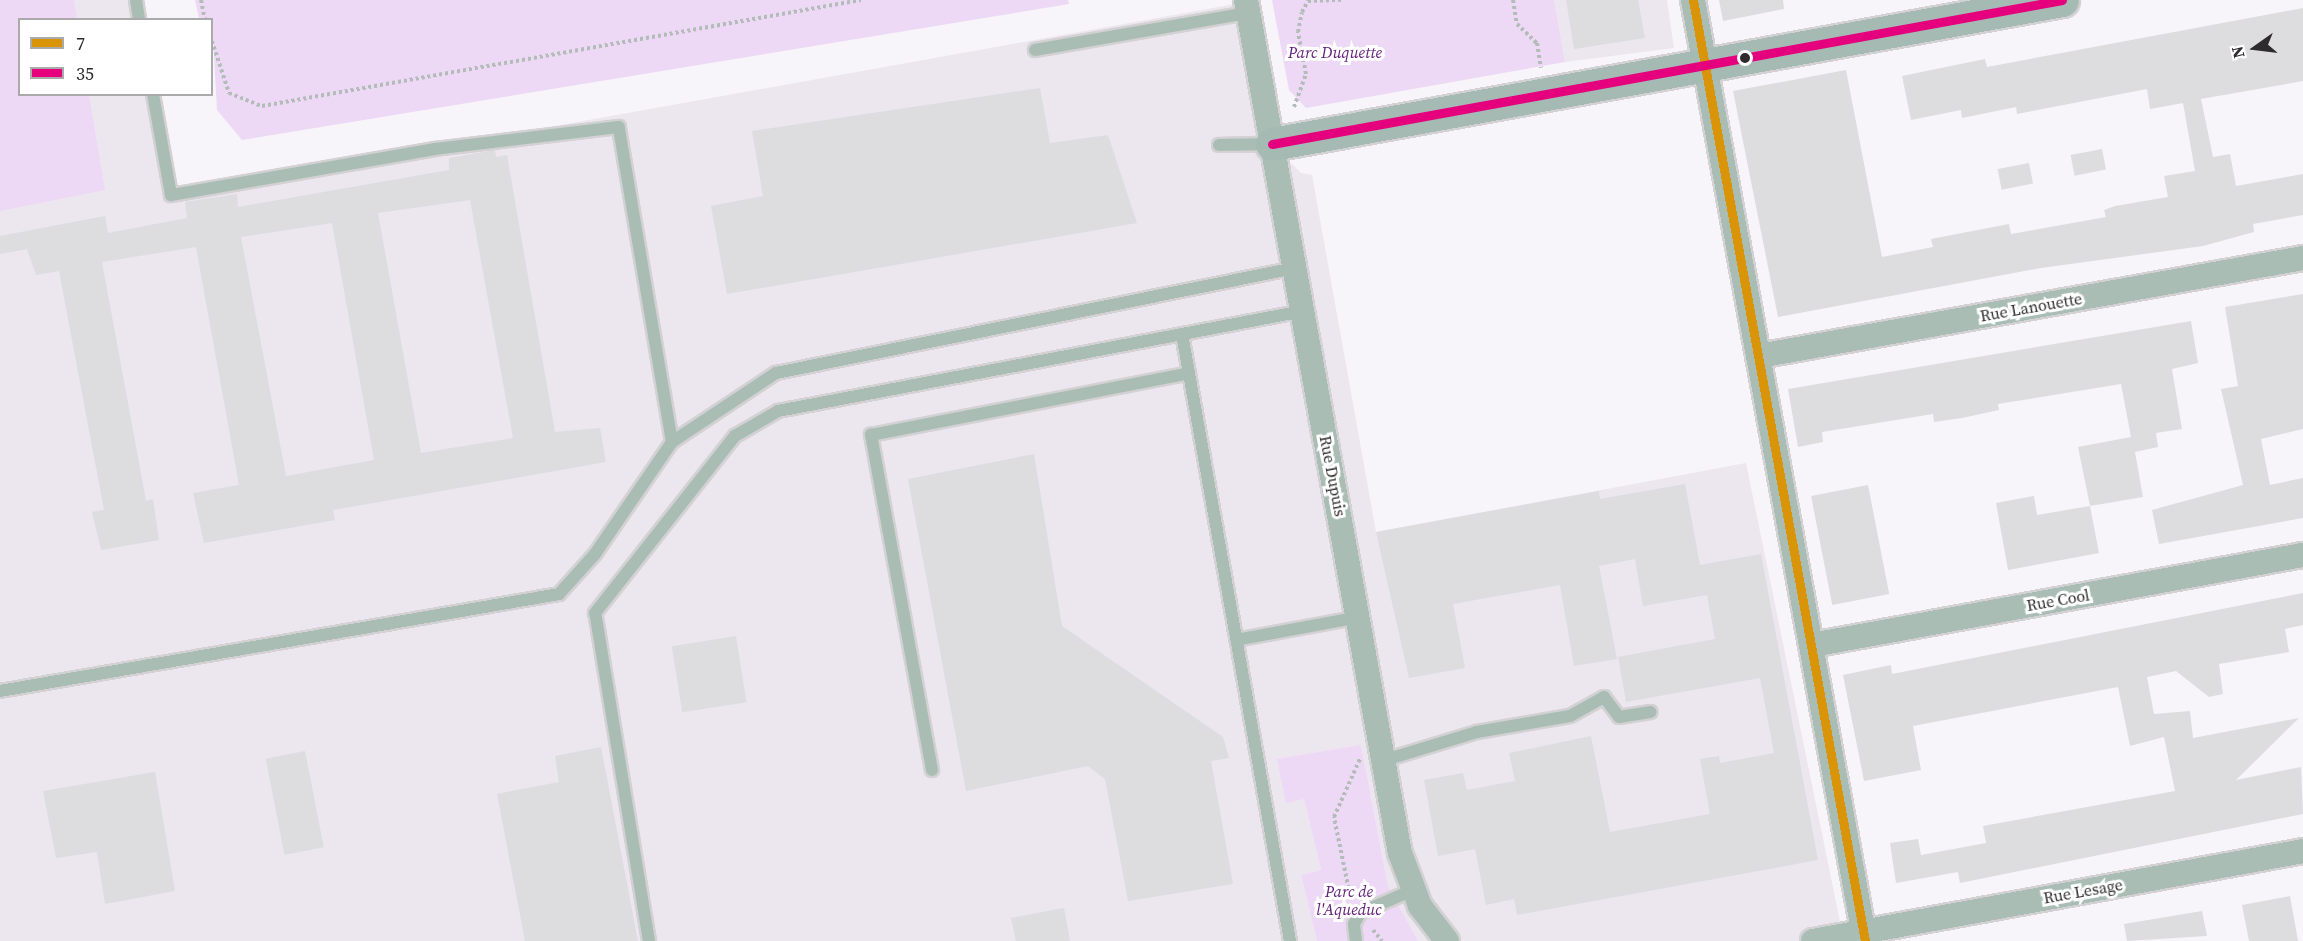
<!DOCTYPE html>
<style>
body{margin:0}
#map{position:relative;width:2303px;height:941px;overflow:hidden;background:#f7f5f9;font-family:"Source Serif 4",serif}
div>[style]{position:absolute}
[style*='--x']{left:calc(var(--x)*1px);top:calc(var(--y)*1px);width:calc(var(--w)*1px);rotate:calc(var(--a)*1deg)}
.built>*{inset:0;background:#ece6ef}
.green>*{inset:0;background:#edd9f5}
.building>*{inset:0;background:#dddcdf;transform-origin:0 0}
.path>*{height:4px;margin-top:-2px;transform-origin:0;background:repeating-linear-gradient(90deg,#b3bcb9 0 3px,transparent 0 6px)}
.roads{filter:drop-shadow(2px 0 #d3d1d3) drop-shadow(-2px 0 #d3d1d3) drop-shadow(0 2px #d3d1d3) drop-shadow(0 -2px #d3d1d3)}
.lane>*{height:12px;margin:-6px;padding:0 6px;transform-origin:6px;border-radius:6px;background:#a9bdb5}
.street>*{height:24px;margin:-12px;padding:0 12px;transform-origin:12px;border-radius:12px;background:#a9bdb5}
.secondary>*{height:33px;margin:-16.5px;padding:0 16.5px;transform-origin:16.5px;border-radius:16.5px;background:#a4bab3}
.bus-1>*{height:9px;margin:-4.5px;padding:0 4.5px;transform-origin:4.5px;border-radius:4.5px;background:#d99407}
.bus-2>*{height:9px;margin:-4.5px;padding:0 4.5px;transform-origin:4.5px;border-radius:4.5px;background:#e5007d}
.dots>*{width:16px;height:16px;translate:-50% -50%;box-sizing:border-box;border:3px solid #fff;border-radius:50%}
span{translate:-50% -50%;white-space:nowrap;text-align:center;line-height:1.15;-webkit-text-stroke:6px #fff;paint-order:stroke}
.park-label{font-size:16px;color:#65217a;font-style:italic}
.street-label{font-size:16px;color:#2d2b2d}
.legend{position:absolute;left:18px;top:18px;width:195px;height:78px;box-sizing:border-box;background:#fff;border:2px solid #abaaab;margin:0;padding:8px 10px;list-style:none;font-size:18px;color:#2d2b2d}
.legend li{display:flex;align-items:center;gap:12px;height:30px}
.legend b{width:30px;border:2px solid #abaaab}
.north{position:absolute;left:2225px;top:18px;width:60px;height:60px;-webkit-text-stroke:4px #fff;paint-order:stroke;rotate:256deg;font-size:16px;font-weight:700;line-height:24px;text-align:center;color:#2d2b2d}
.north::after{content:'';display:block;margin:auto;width:21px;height:27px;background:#2d2b2d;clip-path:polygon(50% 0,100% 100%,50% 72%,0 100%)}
</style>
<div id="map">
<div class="built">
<i style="clip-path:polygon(0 0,139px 0,143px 19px,20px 20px,20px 94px,155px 95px,171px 195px,1235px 4px,1272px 144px,1301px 173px,1312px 175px,1376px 532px,1746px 463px,1844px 941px,1418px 941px,1388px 886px,1361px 745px,1304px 799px,1321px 870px,1301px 875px,1317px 941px,0 941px)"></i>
<i style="clip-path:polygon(1554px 0,1667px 0,1674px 48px,1565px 62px)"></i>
</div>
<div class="green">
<i style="clip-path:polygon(0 0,74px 0,77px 19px,20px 20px,20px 94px,89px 95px,105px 190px,0 211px)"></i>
<i style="clip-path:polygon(195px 0,1068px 0,1069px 4px,242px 140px,217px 110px,212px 20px,199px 19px)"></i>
<i style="clip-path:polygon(1272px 0,1554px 0,1565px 62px,1306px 108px,1289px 90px)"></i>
<i style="clip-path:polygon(1361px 745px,1388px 886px,1418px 941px,1317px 941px,1301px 875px,1321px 870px,1304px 799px,1286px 803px,1277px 759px)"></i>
</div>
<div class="building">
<i style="clip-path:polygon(1566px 0,1638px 0,1645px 38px,1574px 49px)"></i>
<i style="clip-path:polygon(1719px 0,1783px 0,1784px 9px,1723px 21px)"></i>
<i style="clip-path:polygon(2303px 8px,2303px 81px,2201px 99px,2213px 157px,2230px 154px,2236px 186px,2303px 174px,2303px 215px,2253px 224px,2254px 232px,2203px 246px,2041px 268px,1778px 317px,1733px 91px,1846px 70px,1882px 257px,1933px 247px,1931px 239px,2009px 224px,2011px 234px,2106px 217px,2104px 210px,2115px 206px,2168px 197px,2164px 176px,2195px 171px,2183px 103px,2150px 109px,2147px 89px,2017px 114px,2016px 107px,1962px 118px,1961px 110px,1911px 120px,1902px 76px,1985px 59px,1987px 67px)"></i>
<i style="clip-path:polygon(1040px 88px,1050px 143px,1108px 135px,1137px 223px,727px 294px,711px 206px,763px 196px,752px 131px)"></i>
<i style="left:2102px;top:149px;width:21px;height:32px;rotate:79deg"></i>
<i style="clip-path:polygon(evenodd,495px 150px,496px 157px,507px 155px,555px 432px,600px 428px,606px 462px,333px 510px,335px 520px,204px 543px,193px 493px,239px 485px,196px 247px,102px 262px,146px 501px,153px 499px,159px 540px,101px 550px,92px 512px,104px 510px,59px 271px,36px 275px,27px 249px,0 254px,0 236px,105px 216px,108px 233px,187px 218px,185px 202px,237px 194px,238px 207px,449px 170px,449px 158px,495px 150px,470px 200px,513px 438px,421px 453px,378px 213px,470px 200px,495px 150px,332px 223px,374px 460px,286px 476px,241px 237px,332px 223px)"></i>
<i style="left:2029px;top:163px;width:21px;height:32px;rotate:79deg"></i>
<i style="clip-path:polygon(2303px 294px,2303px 429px,2261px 439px,2270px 485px,2303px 478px,2303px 518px,2159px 544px,2152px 510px,2243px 485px,2221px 389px,2238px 386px,2225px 307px)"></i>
<i style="clip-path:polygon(2191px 321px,2198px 363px,2172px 369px,2182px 429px,2156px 433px,2158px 447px,2135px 452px,2143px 497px,2090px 506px,2078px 447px,2131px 437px,2121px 384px,1998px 404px,1999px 410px,1962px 418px,1934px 422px,1933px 414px,1822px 432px,1823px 442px,1798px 447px,1788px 389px)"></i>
<i style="clip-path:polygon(1034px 454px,1062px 626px,1223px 737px,1229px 758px,1211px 761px,1233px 884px,1128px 901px,1105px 779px,1088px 766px,966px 791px,908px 479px)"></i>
<i style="clip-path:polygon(1685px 484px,1700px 565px,1761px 554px,1818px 860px,1517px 915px,1514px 899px,1486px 905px,1475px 849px,1438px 856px,1424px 780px,1463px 773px,1467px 790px,1515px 781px,1509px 753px,1591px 736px,1610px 832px,1710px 814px,1700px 759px,1719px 756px,1720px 763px,1774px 753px,1760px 678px,1626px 702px,1618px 657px,1715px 639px,1707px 595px,1643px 606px,1635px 559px,1599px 566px,1617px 659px,1574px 666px,1560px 585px,1453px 604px,1465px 668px,1409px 678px,1376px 532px,1599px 491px,1600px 499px)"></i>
<i style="left:1868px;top:485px;width:111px;height:58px;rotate:79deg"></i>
<i style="clip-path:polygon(2034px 496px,2037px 515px,2090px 506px,2099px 553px,2008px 570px,1996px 503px)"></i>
<i style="clip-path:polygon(2303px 593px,2303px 625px,2285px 629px,2289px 652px,2219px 664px,2223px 694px,2209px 697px,2176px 671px,2147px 677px,2154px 714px,2190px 711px,2193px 738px,2299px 718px,2236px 780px,2301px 767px,2303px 814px,1960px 883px,1958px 872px,1896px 883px,1890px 843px,1918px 839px,1921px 855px,1986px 843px,1983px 826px,2175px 791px,2164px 737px,2130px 746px,2118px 687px,1913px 726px,1921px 770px,1864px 781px,1843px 675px,1891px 665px,1892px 674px)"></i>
<i style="left:736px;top:636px;width:67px;height:65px;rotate:81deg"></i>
<i style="clip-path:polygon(601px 747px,638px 941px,525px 941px,497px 794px,559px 782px,555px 756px)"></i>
<i style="left:305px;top:751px;width:98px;height:40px;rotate:79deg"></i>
<i style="clip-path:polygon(155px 772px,175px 891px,105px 904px,97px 852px,56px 858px,43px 791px)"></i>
<i style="clip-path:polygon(2290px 896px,2298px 941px,2249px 941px,2242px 905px)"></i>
<i style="clip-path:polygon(1064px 908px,1070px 941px,1016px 941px,1011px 918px)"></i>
<i style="clip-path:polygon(2202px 911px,2207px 936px,2127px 941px,2124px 924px)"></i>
</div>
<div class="path">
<i style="--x:201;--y:0;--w:20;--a:79"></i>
<i style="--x:1513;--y:0;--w:24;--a:81"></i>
<i style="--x:1517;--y:24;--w:28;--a:44"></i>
<i style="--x:1537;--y:43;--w:25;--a:81"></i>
<i style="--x:212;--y:41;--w:55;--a:71.9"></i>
<i style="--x:229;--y:93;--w:35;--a:22"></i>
<i style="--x:262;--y:106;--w:608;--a:-10.04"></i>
<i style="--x:1294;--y:107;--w:35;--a:-70"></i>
<i style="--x:1306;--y:74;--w:43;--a:-100.8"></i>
<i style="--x:1298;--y:32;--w:20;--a:-79"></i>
<i style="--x:1302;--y:12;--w:13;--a:-61"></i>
<i style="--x:1308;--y:1;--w:33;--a:-2"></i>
<i style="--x:1351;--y:900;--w:85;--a:-101.6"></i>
<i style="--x:1334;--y:817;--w:64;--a:-65.9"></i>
<i style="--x:1373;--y:930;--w:14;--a:51"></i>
</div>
<div class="roads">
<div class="lane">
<i style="--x:136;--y:0;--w:20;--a:81"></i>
<i style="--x:1035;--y:50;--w:216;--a:-9.9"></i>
<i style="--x:1219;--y:145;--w:52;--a:-1.1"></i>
<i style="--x:1182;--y:334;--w:617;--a:79.91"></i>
<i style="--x:672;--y:442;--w:125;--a:-33.6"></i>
<i style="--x:776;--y:373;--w:530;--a:-11.44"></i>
<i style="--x:1241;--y:639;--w:121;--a:-10.5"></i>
<i style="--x:0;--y:691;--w:567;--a:-9.84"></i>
<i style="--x:559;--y:594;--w:54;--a:-48"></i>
<i style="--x:595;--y:554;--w:136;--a:-55.5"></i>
<i style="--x:672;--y:442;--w:319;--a:-99.6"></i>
<i style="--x:619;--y:127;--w:185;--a:173.2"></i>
<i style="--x:435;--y:149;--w:268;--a:170.1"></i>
<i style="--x:171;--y:195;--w:103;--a:-100.1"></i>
<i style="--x:1385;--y:760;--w:96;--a:-16.9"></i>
<i style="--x:1477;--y:732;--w:94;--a:-9.8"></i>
<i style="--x:1570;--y:716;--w:39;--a:-29"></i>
<i style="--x:1604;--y:697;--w:25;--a:53"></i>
<i style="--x:1619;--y:717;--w:32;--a:-9"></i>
<i style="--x:932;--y:770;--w:341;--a:-100.3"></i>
<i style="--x:871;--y:435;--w:324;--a:-11"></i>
<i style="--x:649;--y:941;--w:332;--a:-99.3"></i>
<i style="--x:595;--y:613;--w:226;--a:-51.7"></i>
<i style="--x:735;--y:436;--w:50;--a:-30.2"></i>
<i style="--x:778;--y:411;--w:534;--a:-10.78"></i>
<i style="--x:1356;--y:941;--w:17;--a:-97"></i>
<i style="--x:1354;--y:924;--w:13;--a:-61"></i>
<i style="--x:1360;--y:913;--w:58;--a:-23.5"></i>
</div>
<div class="street">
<i style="--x:1246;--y:0;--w:867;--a:79.77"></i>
<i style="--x:1400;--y:853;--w:57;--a:69.3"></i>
<i style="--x:1420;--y:906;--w:44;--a:52.4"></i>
<i style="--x:1693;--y:0;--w:957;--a:79.64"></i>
<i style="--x:1759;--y:356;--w:553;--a:-10.21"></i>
<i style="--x:1812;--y:645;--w:499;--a:-10.4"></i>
<i style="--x:1813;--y:941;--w:498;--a:-10.4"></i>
</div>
<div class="secondary">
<i style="--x:1272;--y:144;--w:803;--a:-10.33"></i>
</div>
</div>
<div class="bus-1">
<i style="--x:1693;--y:0;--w:957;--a:79.64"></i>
</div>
<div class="bus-2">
<i style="--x:1272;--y:144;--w:803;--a:-10.33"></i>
</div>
<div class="dots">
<i style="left:1745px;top:58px;background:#2d2b2d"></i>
</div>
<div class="park-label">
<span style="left:1335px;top:52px">Parc Duquette</span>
<span style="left:1349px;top:900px">Parc de<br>l'Aqueduc</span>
</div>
<div class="street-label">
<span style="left:2031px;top:307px;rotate:-10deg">Rue Lanouette</span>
<span style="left:1333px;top:476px;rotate:79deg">Rue Dupuis</span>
<span style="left:2058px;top:600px;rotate:-10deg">Rue Cool</span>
<span style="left:2083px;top:891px;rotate:-10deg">Rue Lesage</span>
</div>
<ul class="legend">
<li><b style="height:8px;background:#d99407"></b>7</li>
<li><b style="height:8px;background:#e5007d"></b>35</li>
</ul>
<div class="north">N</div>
</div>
